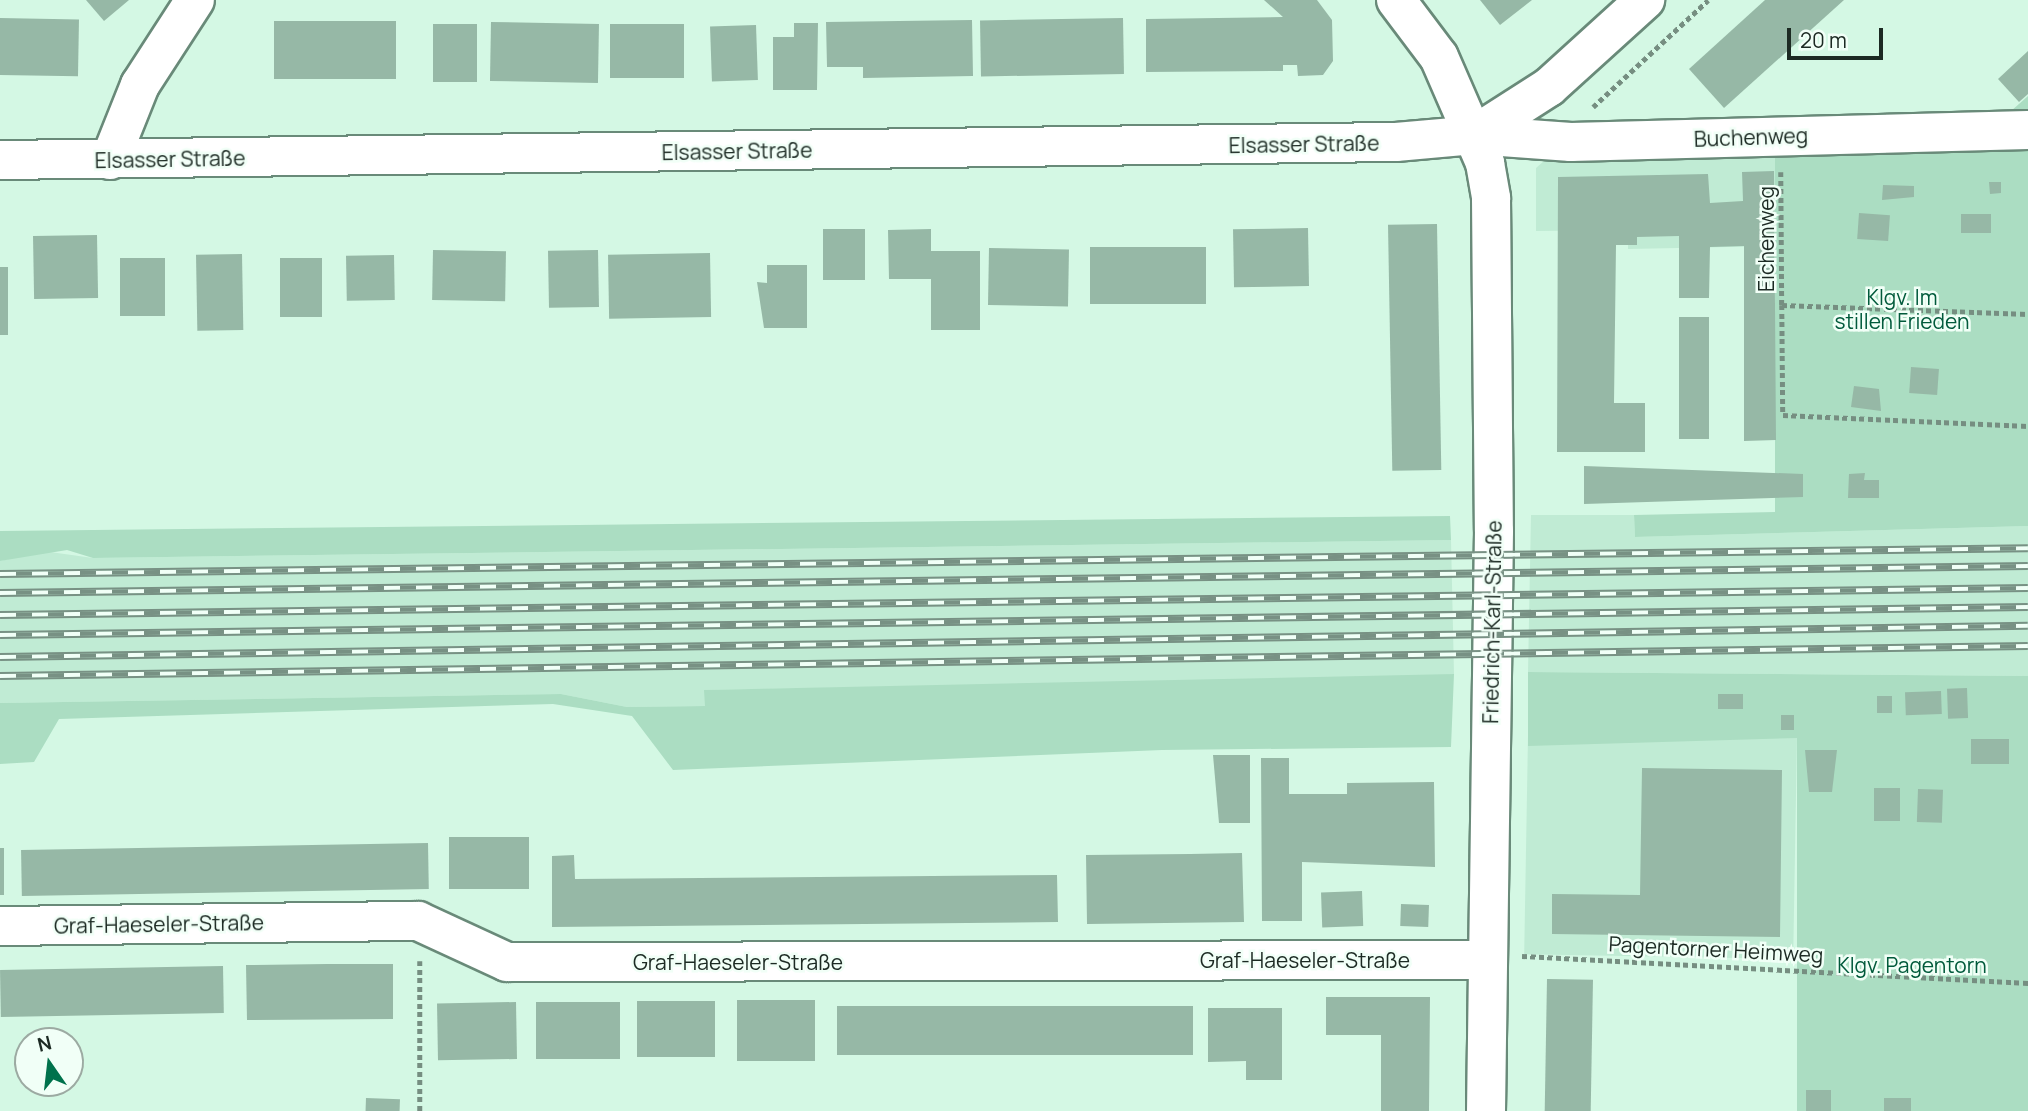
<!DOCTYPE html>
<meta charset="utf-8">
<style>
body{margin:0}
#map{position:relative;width:2028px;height:1111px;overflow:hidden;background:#d4f8e4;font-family:Manrope,sans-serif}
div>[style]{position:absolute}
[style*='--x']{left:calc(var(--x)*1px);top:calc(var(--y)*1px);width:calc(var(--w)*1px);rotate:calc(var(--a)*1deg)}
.built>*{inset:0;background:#c0ebd4;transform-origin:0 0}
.green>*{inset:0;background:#abddc2}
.building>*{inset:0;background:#96b8a6;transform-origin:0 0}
.path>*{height:4.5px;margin-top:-2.25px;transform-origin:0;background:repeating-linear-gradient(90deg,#768e81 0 5px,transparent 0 8.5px)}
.roads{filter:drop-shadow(2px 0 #698a79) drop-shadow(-2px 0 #698a79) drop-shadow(0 2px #698a79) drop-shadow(0 -2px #698a79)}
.minor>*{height:38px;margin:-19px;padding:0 19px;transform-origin:19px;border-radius:19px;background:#fff}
.rail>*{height:8px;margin-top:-4px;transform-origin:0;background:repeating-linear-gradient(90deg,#f1fff7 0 16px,#789184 0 32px);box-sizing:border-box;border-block:2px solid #789184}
span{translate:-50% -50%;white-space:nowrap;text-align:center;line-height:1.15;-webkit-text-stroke:5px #f1fff7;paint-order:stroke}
.street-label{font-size:21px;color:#1c2a23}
.park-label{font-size:21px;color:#015a3b}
.north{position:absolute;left:14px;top:1027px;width:70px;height:70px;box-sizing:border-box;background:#f1fff7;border:2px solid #9caaa2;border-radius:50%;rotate:346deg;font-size:19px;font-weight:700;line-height:28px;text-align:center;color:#1c2a23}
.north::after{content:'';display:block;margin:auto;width:24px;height:32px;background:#00724c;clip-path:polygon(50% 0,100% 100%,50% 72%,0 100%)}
.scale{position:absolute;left:1787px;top:28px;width:96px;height:32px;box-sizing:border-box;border:4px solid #1c2a23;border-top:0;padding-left:9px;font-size:21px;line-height:24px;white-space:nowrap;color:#1c2a23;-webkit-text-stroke:5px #f1fff7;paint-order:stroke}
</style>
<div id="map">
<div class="built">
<i style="clip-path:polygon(1776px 142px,1778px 246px,1628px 249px,1628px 230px,1536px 231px,1536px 168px,1560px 147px)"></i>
<i style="clip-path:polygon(1531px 515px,1634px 515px,1635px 537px,2028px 526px,2028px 676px,1528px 672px)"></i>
<i style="clip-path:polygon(1451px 540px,1454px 674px,1421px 678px,705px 690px,706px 706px,627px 707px,561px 694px,0 703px,0 561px,43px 551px,93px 558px)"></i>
<i style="left:1797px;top:738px;width:221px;height:269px;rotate:91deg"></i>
</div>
<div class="green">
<i style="clip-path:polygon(2028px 96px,2028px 526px,1635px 537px,1634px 515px,1775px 512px,1775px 126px,2002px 119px)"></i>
<i style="clip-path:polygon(1450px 516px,1451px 540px,93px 558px,67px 550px,0 561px,0 531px)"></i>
<i style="clip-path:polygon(1528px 672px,2028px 676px,2028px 1111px,1797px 1111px,1797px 738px,1528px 746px)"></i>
<i style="clip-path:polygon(1454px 674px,1451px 747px,1162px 750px,673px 770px,632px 716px,553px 704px,59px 719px,34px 762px,0 764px,0 703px,561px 694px,627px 707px,705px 706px,704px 690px)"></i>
</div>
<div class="building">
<i style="clip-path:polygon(86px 0,129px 0,104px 21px)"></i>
<i style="clip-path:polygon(1264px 0,1317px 0,1332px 20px,1333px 61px,1323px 75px,1298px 76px,1297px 65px,1283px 65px,1283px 71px,1146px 72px,1146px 19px,1283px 17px)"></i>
<i style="clip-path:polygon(1480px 0,1532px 0,1500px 25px)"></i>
<i style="clip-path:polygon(1765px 0,1844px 0,1724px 108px,1689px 69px)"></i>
<i style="left:0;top:18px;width:79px;height:57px;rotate:1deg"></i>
<i style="left:1123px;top:18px;width:56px;height:143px;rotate:89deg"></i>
<i style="clip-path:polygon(972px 20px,973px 76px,863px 78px,863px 67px,827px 67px,826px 22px)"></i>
<i style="left:274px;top:21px;width:122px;height:58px"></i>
<i style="left:491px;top:22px;width:108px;height:59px;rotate:1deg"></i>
<i style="clip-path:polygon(794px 23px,818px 23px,817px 90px,773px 90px,773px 37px,794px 37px)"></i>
<i style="left:433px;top:24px;width:44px;height:58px"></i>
<i style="left:610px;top:24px;width:74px;height:54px"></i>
<i style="left:756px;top:25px;width:55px;height:46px;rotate:88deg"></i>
<i style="clip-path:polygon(2028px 51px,2028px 94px,2019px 102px,1998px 79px)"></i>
<i style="clip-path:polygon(1774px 171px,1776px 440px,1744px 441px,1744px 246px,1710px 247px,1709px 298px,1679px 298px,1679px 236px,1637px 237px,1637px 245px,1616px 245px,1614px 403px,1645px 403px,1645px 452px,1557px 452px,1558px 177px,1708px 174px,1710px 203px,1743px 201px,1742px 172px)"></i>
<i style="clip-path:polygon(1989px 182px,2001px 182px,2001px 193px,1990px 194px)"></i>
<i style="clip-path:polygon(1883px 185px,1914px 186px,1914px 197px,1882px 200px)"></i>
<i style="left:1859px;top:213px;width:31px;height:26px;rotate:4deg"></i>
<i style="left:1961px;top:214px;width:30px;height:19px"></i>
<i style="left:1437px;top:224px;width:246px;height:49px;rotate:89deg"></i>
<i style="left:1308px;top:228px;width:58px;height:75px;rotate:89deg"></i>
<i style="left:823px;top:229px;width:42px;height:51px"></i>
<i style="clip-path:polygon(931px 229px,931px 251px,980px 251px,980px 330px,931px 330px,931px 279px,889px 279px,888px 230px)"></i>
<i style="left:97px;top:235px;width:63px;height:64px;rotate:89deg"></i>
<i style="left:1090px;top:247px;width:116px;height:57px"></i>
<i style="left:989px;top:248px;width:80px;height:57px;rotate:1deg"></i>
<i style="left:433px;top:250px;width:73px;height:50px;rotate:1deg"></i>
<i style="left:598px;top:250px;width:57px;height:50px;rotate:89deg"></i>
<i style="left:710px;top:253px;width:64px;height:102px;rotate:89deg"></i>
<i style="left:242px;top:254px;width:76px;height:46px;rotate:89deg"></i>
<i style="left:394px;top:255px;width:45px;height:48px;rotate:89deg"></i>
<i style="left:120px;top:258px;width:45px;height:58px"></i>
<i style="left:280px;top:258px;width:42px;height:59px"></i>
<i style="clip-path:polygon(767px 265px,807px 265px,807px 328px,764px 328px,757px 282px,767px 283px)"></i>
<i style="left:0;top:267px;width:8px;height:68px"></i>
<i style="left:1709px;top:317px;width:122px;height:30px;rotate:90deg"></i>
<i style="left:1911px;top:367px;width:28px;height:26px;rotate:4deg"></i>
<i style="clip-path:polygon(1854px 386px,1879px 389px,1881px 411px,1851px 407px)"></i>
<i style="clip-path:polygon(1584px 466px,1803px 474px,1803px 497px,1584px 504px)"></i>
<i style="clip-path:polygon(1865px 473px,1864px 480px,1879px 480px,1879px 498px,1848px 498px,1849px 474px)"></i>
<i style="left:1967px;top:688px;width:30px;height:20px;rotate:88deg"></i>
<i style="left:1941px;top:691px;width:23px;height:36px;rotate:88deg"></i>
<i style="left:1743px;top:694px;width:15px;height:25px;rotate:90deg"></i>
<i style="left:1877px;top:696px;width:15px;height:17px"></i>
<i style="left:1781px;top:715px;width:13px;height:15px"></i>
<i style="left:1971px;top:739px;width:38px;height:25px"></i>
<i style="clip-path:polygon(1805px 750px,1837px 750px,1832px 792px,1809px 792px)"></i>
<i style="clip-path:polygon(1213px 755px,1250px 755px,1250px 823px,1219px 823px)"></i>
<i style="clip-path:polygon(1261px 758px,1289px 758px,1289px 794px,1347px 794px,1347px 783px,1434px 782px,1435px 867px,1302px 862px,1302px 921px,1262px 921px)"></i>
<i style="clip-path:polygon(1642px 768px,1782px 770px,1780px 937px,1552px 934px,1552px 894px,1640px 895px)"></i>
<i style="left:1874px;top:788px;width:26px;height:33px"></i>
<i style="left:1918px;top:789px;width:25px;height:33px;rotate:2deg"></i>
<i style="left:449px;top:837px;width:80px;height:52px"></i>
<i style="left:428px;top:843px;width:46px;height:407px;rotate:89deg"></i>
<i style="left:0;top:848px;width:4px;height:47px"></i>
<i style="clip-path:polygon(1190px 854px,1242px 853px,1244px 922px,1087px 924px,1086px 855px)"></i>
<i style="clip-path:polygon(574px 855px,575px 879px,1057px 875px,1058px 922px,552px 927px,552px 856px)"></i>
<i style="left:1362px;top:891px;width:35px;height:41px;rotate:88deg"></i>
<i style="left:1401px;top:904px;width:28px;height:22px;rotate:2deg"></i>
<i style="clip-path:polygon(327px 964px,393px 964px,393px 1019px,247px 1020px,246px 965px)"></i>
<i style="left:223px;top:966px;width:47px;height:223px;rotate:89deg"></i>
<i style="left:1547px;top:979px;width:46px;height:132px;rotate:1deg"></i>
<i style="clip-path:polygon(1326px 997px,1430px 997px,1429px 1111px,1381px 1111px,1381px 1035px,1326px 1035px)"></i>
<i style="left:737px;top:1000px;width:78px;height:61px"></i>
<i style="left:637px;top:1001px;width:78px;height:56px"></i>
<i style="left:516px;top:1002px;width:57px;height:79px;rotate:89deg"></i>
<i style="left:536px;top:1002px;width:84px;height:57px"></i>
<i style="left:1193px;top:1006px;width:49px;height:356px;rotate:90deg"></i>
<i style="clip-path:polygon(1208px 1008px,1282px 1008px,1282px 1080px,1246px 1080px,1246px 1061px,1208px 1062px)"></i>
<i style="left:1806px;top:1090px;width:25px;height:21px"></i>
<i style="left:366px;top:1098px;width:34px;height:13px;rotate:2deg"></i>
<i style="left:1911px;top:1098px;width:13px;height:27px;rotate:90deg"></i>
</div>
<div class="path">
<i style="--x:1593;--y:107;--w:157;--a:-42.9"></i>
<i style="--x:1781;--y:172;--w:133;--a:89.6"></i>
<i style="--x:1782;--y:305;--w:246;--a:2.1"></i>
<i style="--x:1782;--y:305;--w:110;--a:89.5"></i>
<i style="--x:1783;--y:415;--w:245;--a:2.6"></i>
<i style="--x:1522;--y:956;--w:507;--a:3.05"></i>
<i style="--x:420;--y:961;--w:150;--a:90"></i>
</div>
<div class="roads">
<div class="minor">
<i style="--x:1396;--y:0;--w:71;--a:53"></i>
<i style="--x:1439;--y:57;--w:116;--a:66.5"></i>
<i style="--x:1485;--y:163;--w:36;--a:80"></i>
<i style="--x:1491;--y:198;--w:333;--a:89.5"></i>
<i style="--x:1494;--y:531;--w:580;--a:90.79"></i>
<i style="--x:1474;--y:135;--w:89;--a:-32.6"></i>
<i style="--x:1549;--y:87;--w:130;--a:-42.2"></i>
<i style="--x:0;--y:160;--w:1396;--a:-0.74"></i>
<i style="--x:1396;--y:142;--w:78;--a:-5.1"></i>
<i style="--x:1474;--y:135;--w:97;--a:4.1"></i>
<i style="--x:1571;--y:142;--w:457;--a:-1.5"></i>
<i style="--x:110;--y:160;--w:81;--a:-68.2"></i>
<i style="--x:140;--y:85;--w:101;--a:-57.1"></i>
<i style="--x:0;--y:926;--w:418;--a:-0.7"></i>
<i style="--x:418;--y:921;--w:98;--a:24.7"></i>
<i style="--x:507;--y:962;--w:979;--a:-0.12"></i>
</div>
</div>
<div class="rail">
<i style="--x:0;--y:574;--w:2028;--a:-0.73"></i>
<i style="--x:0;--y:593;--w:2028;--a:-0.76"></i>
<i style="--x:0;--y:615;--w:2028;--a:-0.76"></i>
<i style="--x:0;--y:635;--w:2028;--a:-0.79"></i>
<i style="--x:0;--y:657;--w:2028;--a:-0.88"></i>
<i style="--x:0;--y:676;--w:2028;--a:-0.85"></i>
</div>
<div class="street-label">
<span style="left:1751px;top:137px;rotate:-2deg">Buchenweg</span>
<span style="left:1304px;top:144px;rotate:-1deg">Elsasser Straße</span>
<span style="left:737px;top:151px;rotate:-1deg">Elsasser Straße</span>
<span style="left:170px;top:159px;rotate:-1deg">Elsasser Straße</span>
<span style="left:1766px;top:239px;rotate:-90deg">Eichenweg</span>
<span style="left:1492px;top:622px;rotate:-89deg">Friedrich-Karl-Straße</span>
<span style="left:159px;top:924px;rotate:-1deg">Graf-Haeseler-Straße</span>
<span style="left:1716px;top:949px;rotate:3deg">Pagentorner Heimweg</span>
<span style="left:1305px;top:960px">Graf-Haeseler-Straße</span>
<span style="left:738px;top:962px">Graf-Haeseler-Straße</span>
</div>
<div class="park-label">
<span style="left:1902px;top:309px">Klgv. Im<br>stillen Frieden</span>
<span style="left:1912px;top:965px">Klgv. Pagentorn</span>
</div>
<div class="north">N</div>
<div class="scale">20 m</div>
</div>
